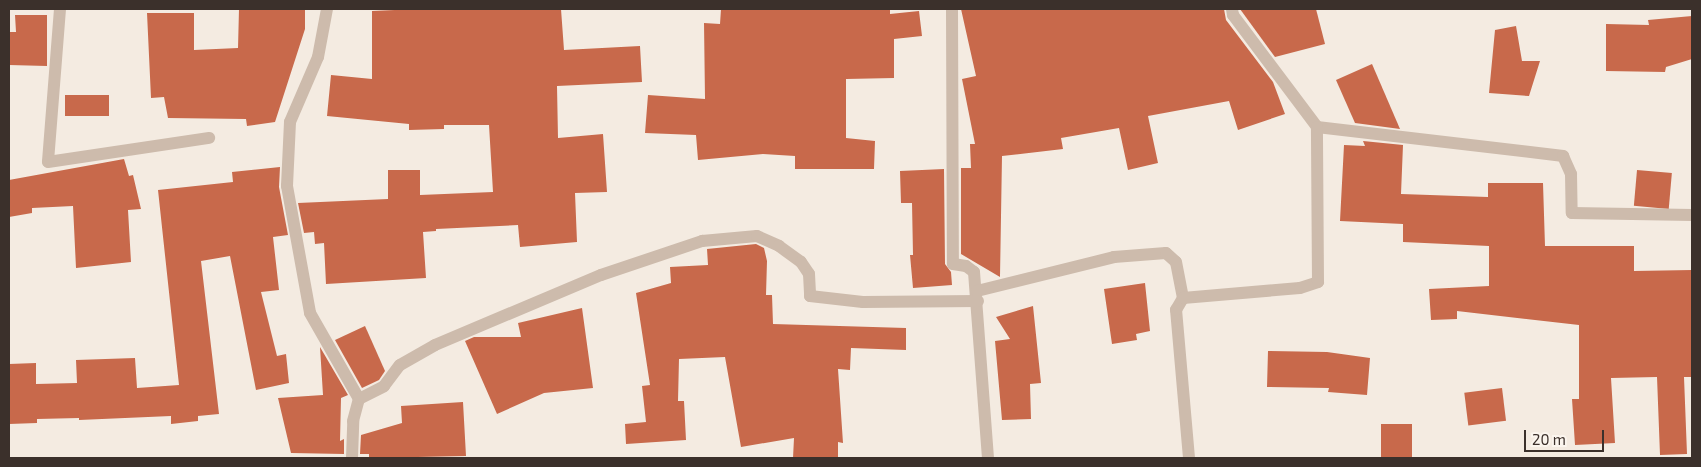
<!DOCTYPE html>
<style>
body{margin:0}
#map{position:relative;width:1701px;height:467px;overflow:hidden;background:#f4ebe1;font-family:"Exo 2",sans-serif}
div>[style]{position:absolute}
[style*='--x']{left:calc(var(--x)*1px);top:calc(var(--y)*1px);width:calc(var(--w)*1px);rotate:calc(var(--a)*1deg)}
.building>*{inset:0;background:#c8694b;transform-origin:0 0}
.minor>*{height:12px;margin:-6px;padding:0 6px;transform-origin:6px;border-radius:6px;background:#cdbbac}
span{translate:-50% -50%;white-space:nowrap;text-align:center;line-height:1.15;-webkit-text-stroke:4px #fbf5ee;paint-order:stroke}
.frame{position:absolute;inset:0;border:10px solid #3b302b;pointer-events:none}
.scale{position:absolute;left:1524px;top:430px;width:80px;height:22px;box-sizing:border-box;border:2px solid #3b302b;border-top:0;padding-left:6px;font-size:15px;line-height:18px;white-space:nowrap;color:#3b302b;-webkit-text-stroke:4px #fbf5ee;paint-order:stroke}
</style>
<div id="map">
<div class="building">
<i style="clip-path:polygon(239px 9px,305px 9px,305px 29px,275px 122px,247px 126px,246px 119px,168px 118px,164px 97px,151px 98px,147px 13px,194px 13px,194px 50px,238px 48px)"></i>
<i style="clip-path:polygon(417px 9px,561px 9px,564px 50px,640px 46px,642px 82px,557px 86px,558px 138px,603px 134px,607px 192px,575px 193px,577px 242px,520px 247px,518px 225px,436px 229px,436px 231px,423px 232px,426px 278px,326px 284px,324px 243px,315px 244px,314px 232px,304px 233px,298px 203px,388px 199px,388px 170px,420px 170px,420px 195px,493px 192px,489px 125px,444px 125px,444px 129px,409px 130px,409px 124px,327px 116px,331px 75px,372px 79px,372px 11px)"></i>
<i style="clip-path:polygon(721px 9px,890px 9px,890px 14px,919px 11px,922px 36px,894px 39px,894px 78px,846px 79px,846px 138px,875px 141px,874px 169px,795px 169px,795px 156px,763px 154px,698px 160px,696px 135px,645px 133px,648px 95px,705px 99px,704px 23px,720px 24px)"></i>
<i style="clip-path:polygon(961px 9px,1224px 9px,1226px 20px,1273px 82px,1285px 114px,1238px 130px,1229px 101px,1148px 116px,1158px 163px,1128px 170px,1119px 128px,1061px 138px,1063px 149px,1002px 156px,1000px 277px,961px 254px,961px 168px,971px 168px,970px 144px,975px 144px,962px 79px,976px 76px)"></i>
<i style="clip-path:polygon(1240px 9px,1316px 9px,1325px 44px,1275px 57px)"></i>
<i style="clip-path:polygon(15px 15px,47px 15px,47px 66px,9px 65px,9px 32px,16px 32px)"></i>
<i style="clip-path:polygon(1692px 16px,1692px 59px,1666px 67px,1665px 72px,1606px 71px,1606px 24px,1649px 25px,1648px 20px)"></i>
<i style="clip-path:polygon(1516px 26px,1522px 61px,1540px 61px,1529px 96px,1489px 93px,1495px 30px)"></i>
<i style="clip-path:polygon(1372px 64px,1400px 129px,1355px 123px,1336px 80px)"></i>
<i style="left:65px;top:95px;width:44px;height:21px"></i>
<i style="clip-path:polygon(1363px 141px,1403px 145px,1401px 194px,1488px 197px,1488px 183px,1543px 183px,1545px 246px,1634px 246px,1634px 271px,1692px 270px,1692px 377px,1684px 377px,1687px 454px,1660px 455px,1657px 377px,1611px 378px,1615px 443px,1575px 445px,1572px 399px,1579px 399px,1579px 325px,1457px 311px,1457px 319px,1431px 320px,1429px 289px,1489px 286px,1489px 246px,1403px 242px,1403px 224px,1340px 221px,1344px 145px,1365px 146px)"></i>
<i style="clip-path:polygon(124px 159px,129px 176px,133px 175px,141px 209px,128px 210px,131px 262px,76px 268px,73px 206px,32px 208px,32px 213px,9px 217px,9px 180px)"></i>
<i style="clip-path:polygon(280px 167px,279px 187px,288px 235px,273px 237px,279px 290px,261px 292px,277px 356px,286px 354px,289px 383px,256px 390px,230px 256px,201px 261px,219px 414px,198px 416px,198px 421px,171px 424px,171px 416px,79px 420px,79px 418px,37px 419px,37px 423px,9px 424px,9px 364px,36px 363px,36px 384px,77px 383px,76px 360px,135px 358px,137px 388px,179px 385px,158px 190px,233px 182px,232px 172px)"></i>
<i style="clip-path:polygon(944px 169px,945px 264px,951px 272px,952px 285px,913px 288px,910px 255px,913px 255px,912px 203px,901px 203px,900px 171px)"></i>
<i style="left:1637px;top:170px;width:35px;height:36px;rotate:5deg"></i>
<i style="clip-path:polygon(756px 244px,764px 248px,767px 261px,766px 295px,772px 295px,773px 324px,906px 328px,906px 350px,851px 348px,850px 370px,838px 369px,843px 443px,838px 442px,838px 458px,793px 458px,794px 438px,741px 447px,725px 357px,679px 359px,678px 401px,684px 401px,686px 440px,626px 444px,625px 424px,646px 422px,642px 386px,650px 385px,636px 293px,671px 283px,670px 267px,708px 265px,707px 249px)"></i>
<i style="clip-path:polygon(1145px 283px,1150px 331px,1136px 334px,1137px 340px,1112px 344px,1104px 289px)"></i>
<i style="clip-path:polygon(1033px 306px,1041px 383px,1030px 384px,1031px 419px,1002px 420px,995px 341px,1010px 339px,996px 317px)"></i>
<i style="clip-path:polygon(582px 308px,593px 388px,544px 393px,497px 414px,465px 341px,474px 337px,521px 337px,518px 323px)"></i>
<i style="clip-path:polygon(365px 326px,385px 371px,379px 380px,362px 388px,335px 340px)"></i>
<i style="clip-path:polygon(320px 347px,348px 395px,341px 398px,340px 441px,344px 439px,344px 454px,291px 453px,278px 398px,323px 395px)"></i>
<i style="clip-path:polygon(1268px 351px,1327px 352px,1370px 358px,1367px 395px,1328px 392px,1329px 388px,1267px 387px)"></i>
<i style="left:1502px;top:388px;width:33px;height:38px;rotate:83deg"></i>
<i style="clip-path:polygon(463px 402px,466px 456px,369px 458px,369px 454px,360px 454px,361px 435px,402px 423px,401px 406px)"></i>
<i style="left:1381px;top:424px;width:31px;height:34px"></i>
</div>
<div class="minor">
<i style="--x:60;--y:9;--w:153;--a:94.5"></i>
<i style="--x:48;--y:162;--w:163;--a:-8.5"></i>
<i style="--x:327;--y:9;--w:49;--a:100.6"></i>
<i style="--x:318;--y:57;--w:71;--a:113.3"></i>
<i style="--x:290;--y:122;--w:64;--a:92.7"></i>
<i style="--x:287;--y:186;--w:129;--a:79.7"></i>
<i style="--x:310;--y:313;--w:99;--a:60.3"></i>
<i style="--x:952;--y:9;--w:255;--a:89.8"></i>
<i style="--x:953;--y:264;--w:13;--a:9"></i>
<i style="--x:966;--y:266;--w:10;--a:37"></i>
<i style="--x:974;--y:272;--w:187;--a:85.7"></i>
<i style="--x:1232;--y:9;--w:6;--a:81"></i>
<i style="--x:1233;--y:15;--w:140;--a:53.1"></i>
<i style="--x:1317;--y:127;--w:248;--a:6.7"></i>
<i style="--x:1563;--y:156;--w:20;--a:66"></i>
<i style="--x:1571;--y:174;--w:39;--a:89"></i>
<i style="--x:1572;--y:213;--w:120;--a:1"></i>
<i style="--x:977;--y:291;--w:141;--a:-13.9"></i>
<i style="--x:1114;--y:257;--w:52;--a:-4.4"></i>
<i style="--x:1166;--y:253;--w:13;--a:42"></i>
<i style="--x:1176;--y:262;--w:37;--a:79"></i>
<i style="--x:352;--y:458;--w:37;--a:-88"></i>
<i style="--x:353;--y:421;--w:23;--a:-75"></i>
<i style="--x:359;--y:399;--w:28;--a:-27"></i>
<i style="--x:384;--y:386;--w:26;--a:-53"></i>
<i style="--x:400;--y:365;--w:40;--a:-29.7"></i>
<i style="--x:435;--y:345;--w:180;--a:-22.9"></i>
<i style="--x:601;--y:275;--w:107;--a:-18.6"></i>
<i style="--x:702;--y:241;--w:55;--a:-5.2"></i>
<i style="--x:757;--y:236;--w:24;--a:24"></i>
<i style="--x:779;--y:246;--w:27;--a:36"></i>
<i style="--x:801;--y:262;--w:14;--a:56"></i>
<i style="--x:809;--y:274;--w:22;--a:87"></i>
<i style="--x:810;--y:296;--w:53;--a:6.5"></i>
<i style="--x:863;--y:302;--w:115;--a:-0.5"></i>
<i style="--x:1189;--y:458;--w:149;--a:-95"></i>
<i style="--x:1176;--y:310;--w:14;--a:-60"></i>
<i style="--x:1183;--y:298;--w:117;--a:-4.9"></i>
<i style="--x:1300;--y:288;--w:19;--a:-18"></i>
<i style="--x:1318;--y:282;--w:155;--a:-90.4"></i>
</div>
<div class="frame"></div>
<div class="scale">20 m</div>
</div>
